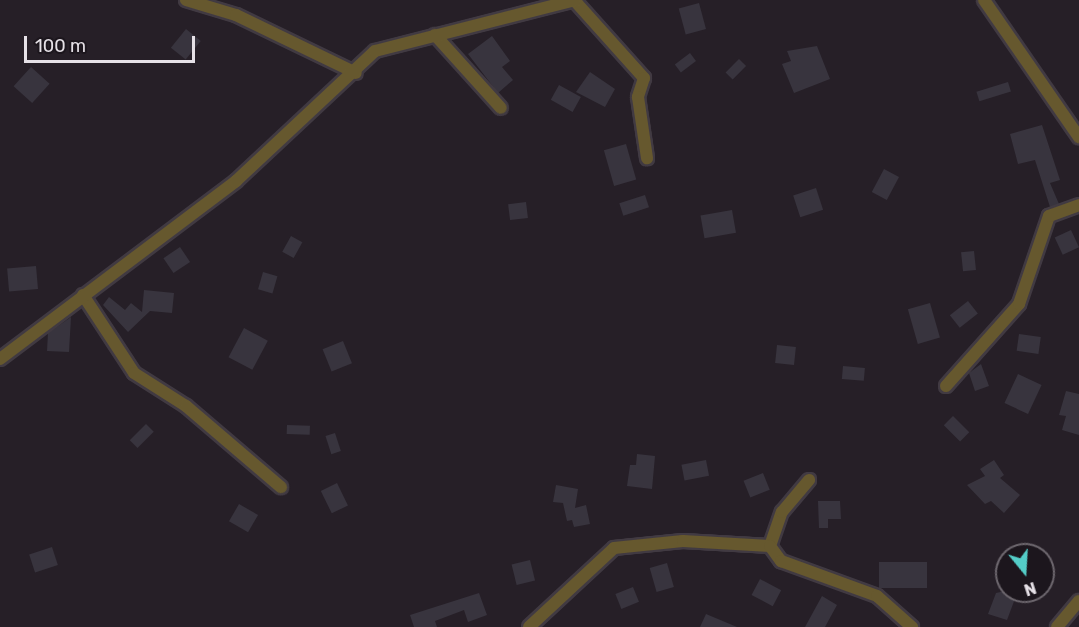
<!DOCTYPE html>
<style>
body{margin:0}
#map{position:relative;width:1079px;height:627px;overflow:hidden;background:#261f27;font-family:Rubik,sans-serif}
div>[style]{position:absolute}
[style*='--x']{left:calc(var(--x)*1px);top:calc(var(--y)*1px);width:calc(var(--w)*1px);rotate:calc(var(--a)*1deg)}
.building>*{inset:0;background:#38343e;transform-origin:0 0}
.roads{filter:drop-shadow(2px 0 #413a42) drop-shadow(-2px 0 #413a42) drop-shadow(0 2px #413a42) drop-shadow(0 -2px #413a42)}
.street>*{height:12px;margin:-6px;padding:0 6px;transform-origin:6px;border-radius:6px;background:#66582e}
span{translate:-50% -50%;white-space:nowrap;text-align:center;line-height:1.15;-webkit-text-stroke:6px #1c161d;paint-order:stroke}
.north{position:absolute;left:995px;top:543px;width:60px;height:60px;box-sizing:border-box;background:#1c161d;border:2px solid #6d676e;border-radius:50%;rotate:162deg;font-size:16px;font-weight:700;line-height:24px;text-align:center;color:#e6e1e7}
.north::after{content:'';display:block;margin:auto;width:21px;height:27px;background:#54cdc8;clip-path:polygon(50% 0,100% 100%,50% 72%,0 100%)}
.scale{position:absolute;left:24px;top:36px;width:171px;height:27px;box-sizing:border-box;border:3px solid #e6e1e7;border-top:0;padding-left:8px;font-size:18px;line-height:21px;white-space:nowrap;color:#e6e1e7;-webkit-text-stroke:4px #1c161d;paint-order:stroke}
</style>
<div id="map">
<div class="building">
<i style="left:699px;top:3px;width:27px;height:21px;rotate:75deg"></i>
<i style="left:186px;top:29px;width:19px;height:24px;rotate:39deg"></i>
<i style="clip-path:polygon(492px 36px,510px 61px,502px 67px,513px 80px,498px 93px,468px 54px)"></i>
<i style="clip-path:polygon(817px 46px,830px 79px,794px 93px,782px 64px,791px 61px,787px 51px)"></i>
<i style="left:690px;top:53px;width:10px;height:19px;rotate:53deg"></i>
<i style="left:739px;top:59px;width:10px;height:19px;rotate:45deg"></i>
<i style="left:31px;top:67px;width:25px;height:26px;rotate:42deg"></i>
<i style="clip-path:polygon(590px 72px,615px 89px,605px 107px,576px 92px)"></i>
<i style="left:1008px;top:82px;width:10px;height:33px;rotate:73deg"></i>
<i style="left:559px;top:85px;width:25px;height:17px;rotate:29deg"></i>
<i style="clip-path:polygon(1042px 125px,1060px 180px,1050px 183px,1059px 204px,1050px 207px,1035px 160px,1018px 164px,1010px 134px)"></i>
<i style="left:626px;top:144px;width:37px;height:23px;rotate:74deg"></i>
<i style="left:884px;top:169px;width:17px;height:26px;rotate:28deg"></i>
<i style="left:816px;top:188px;width:23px;height:24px;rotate:72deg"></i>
<i style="left:645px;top:195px;width:13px;height:27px;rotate:72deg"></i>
<i style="left:526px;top:202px;width:16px;height:18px;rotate:83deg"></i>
<i style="left:732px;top:210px;width:23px;height:32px;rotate:80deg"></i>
<i style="left:1071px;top:230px;width:19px;height:18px;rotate:65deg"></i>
<i style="left:291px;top:236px;width:13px;height:18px;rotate:29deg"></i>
<i style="left:180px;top:247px;width:18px;height:20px;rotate:56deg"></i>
<i style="left:974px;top:251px;width:19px;height:13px;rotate:84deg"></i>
<i style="left:36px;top:266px;width:23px;height:29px;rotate:85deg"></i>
<i style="left:263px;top:272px;width:15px;height:18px;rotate:16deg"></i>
<i style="clip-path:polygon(144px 290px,174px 293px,172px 313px,150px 311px,128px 332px,103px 305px,109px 297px,125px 310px,131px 303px,142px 312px)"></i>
<i style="left:968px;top:301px;width:16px;height:23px;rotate:52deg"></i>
<i style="left:930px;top:303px;width:36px;height:23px;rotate:74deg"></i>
<i style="clip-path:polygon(71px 317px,69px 352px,47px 351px,48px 333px)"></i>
<i style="left:244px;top:328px;width:27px;height:33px;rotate:28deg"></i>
<i style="left:1019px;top:334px;width:22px;height:17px;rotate:8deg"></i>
<i style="left:343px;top:341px;width:24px;height:22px;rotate:68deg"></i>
<i style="left:777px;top:345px;width:19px;height:18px;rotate:6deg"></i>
<i style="clip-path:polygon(981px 364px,989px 386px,975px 391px,969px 373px)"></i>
<i style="left:843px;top:366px;width:22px;height:13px;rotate:5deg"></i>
<i style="left:1018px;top:374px;width:26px;height:32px;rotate:25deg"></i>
<i style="clip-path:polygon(1066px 391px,1079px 394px,1079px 435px,1062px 430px,1066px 416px,1059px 415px)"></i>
<i style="left:953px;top:416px;width:23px;height:13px;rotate:45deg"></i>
<i style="left:146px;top:424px;width:11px;height:23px;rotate:45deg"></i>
<i style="left:287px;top:425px;width:23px;height:9px;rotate:2deg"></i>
<i style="left:335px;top:433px;width:19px;height:10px;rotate:72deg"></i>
<i style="clip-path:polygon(637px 454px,655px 456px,652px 489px,627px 486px,630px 465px,636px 465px)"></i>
<i style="left:706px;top:460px;width:16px;height:25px;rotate:79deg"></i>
<i style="clip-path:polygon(994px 460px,1004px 475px,1000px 478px,1020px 495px,1004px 513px,991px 501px,985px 504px,967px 485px,985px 476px,980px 469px)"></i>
<i style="left:763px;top:473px;width:18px;height:21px;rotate:68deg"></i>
<i style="left:337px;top:483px;width:25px;height:18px;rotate:64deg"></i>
<i style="clip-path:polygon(556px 485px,578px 489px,575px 508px,586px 505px,590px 524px,574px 527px,572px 520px,567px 521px,563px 503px,553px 502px)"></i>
<i style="clip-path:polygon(818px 501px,840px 501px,841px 519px,828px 519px,828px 528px,819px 528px)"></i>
<i style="left:239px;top:504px;width:22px;height:20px;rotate:30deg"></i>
<i style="left:52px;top:547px;width:19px;height:24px;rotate:72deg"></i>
<i style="left:530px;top:560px;width:21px;height:19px;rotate:76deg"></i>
<i style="left:879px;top:562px;width:48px;height:26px"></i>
<i style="left:667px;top:563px;width:25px;height:18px;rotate:74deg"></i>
<i style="left:760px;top:579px;width:24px;height:18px;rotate:28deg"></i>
<i style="left:633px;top:587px;width:16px;height:19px;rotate:68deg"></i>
<i style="clip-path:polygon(1005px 591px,1032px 591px,1026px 602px,1016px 596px,1007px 620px,988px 614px,996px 593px)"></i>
<i style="clip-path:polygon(479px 593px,487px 615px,468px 622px,464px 610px,435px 621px,437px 627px,414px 627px,410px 615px)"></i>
<i style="clip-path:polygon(822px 596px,837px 605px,825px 627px,805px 627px)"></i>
<i style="clip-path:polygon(706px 614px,737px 627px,700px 627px)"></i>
</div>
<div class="roads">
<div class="street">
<i style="--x:186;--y:0;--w:52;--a:16.7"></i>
<i style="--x:236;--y:15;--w:133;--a:25.8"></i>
<i style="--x:574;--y:0;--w:105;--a:48.1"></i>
<i style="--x:644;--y:78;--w:20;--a:108"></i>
<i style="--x:638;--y:97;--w:62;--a:81.6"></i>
<i style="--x:984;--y:0;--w:167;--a:55.3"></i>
<i style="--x:435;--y:35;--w:98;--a:47.9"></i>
<i style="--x:83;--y:295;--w:93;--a:56.8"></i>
<i style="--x:134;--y:373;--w:62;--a:32.4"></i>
<i style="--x:186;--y:406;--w:125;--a:40.5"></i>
<i style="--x:0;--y:359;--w:296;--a:-37"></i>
<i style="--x:236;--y:181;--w:190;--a:-43.1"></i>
<i style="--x:375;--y:51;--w:206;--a:-14.3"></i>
<i style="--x:946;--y:386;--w:110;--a:-48.3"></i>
<i style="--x:1019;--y:304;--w:93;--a:-71.2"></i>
<i style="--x:1049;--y:216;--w:32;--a:-20"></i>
<i style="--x:770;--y:546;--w:36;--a:-71"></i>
<i style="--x:782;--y:512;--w:42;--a:-49.8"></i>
<i style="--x:529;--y:627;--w:116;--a:-42.9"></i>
<i style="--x:614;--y:548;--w:69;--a:-5.8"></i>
<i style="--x:683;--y:541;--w:87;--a:3.3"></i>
<i style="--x:770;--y:546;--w:19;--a:54"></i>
<i style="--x:781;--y:561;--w:102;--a:20"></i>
<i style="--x:877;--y:596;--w:47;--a:41.5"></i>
<i style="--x:1057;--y:627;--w:34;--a:-50"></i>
</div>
</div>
<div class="north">N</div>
<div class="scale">100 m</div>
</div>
